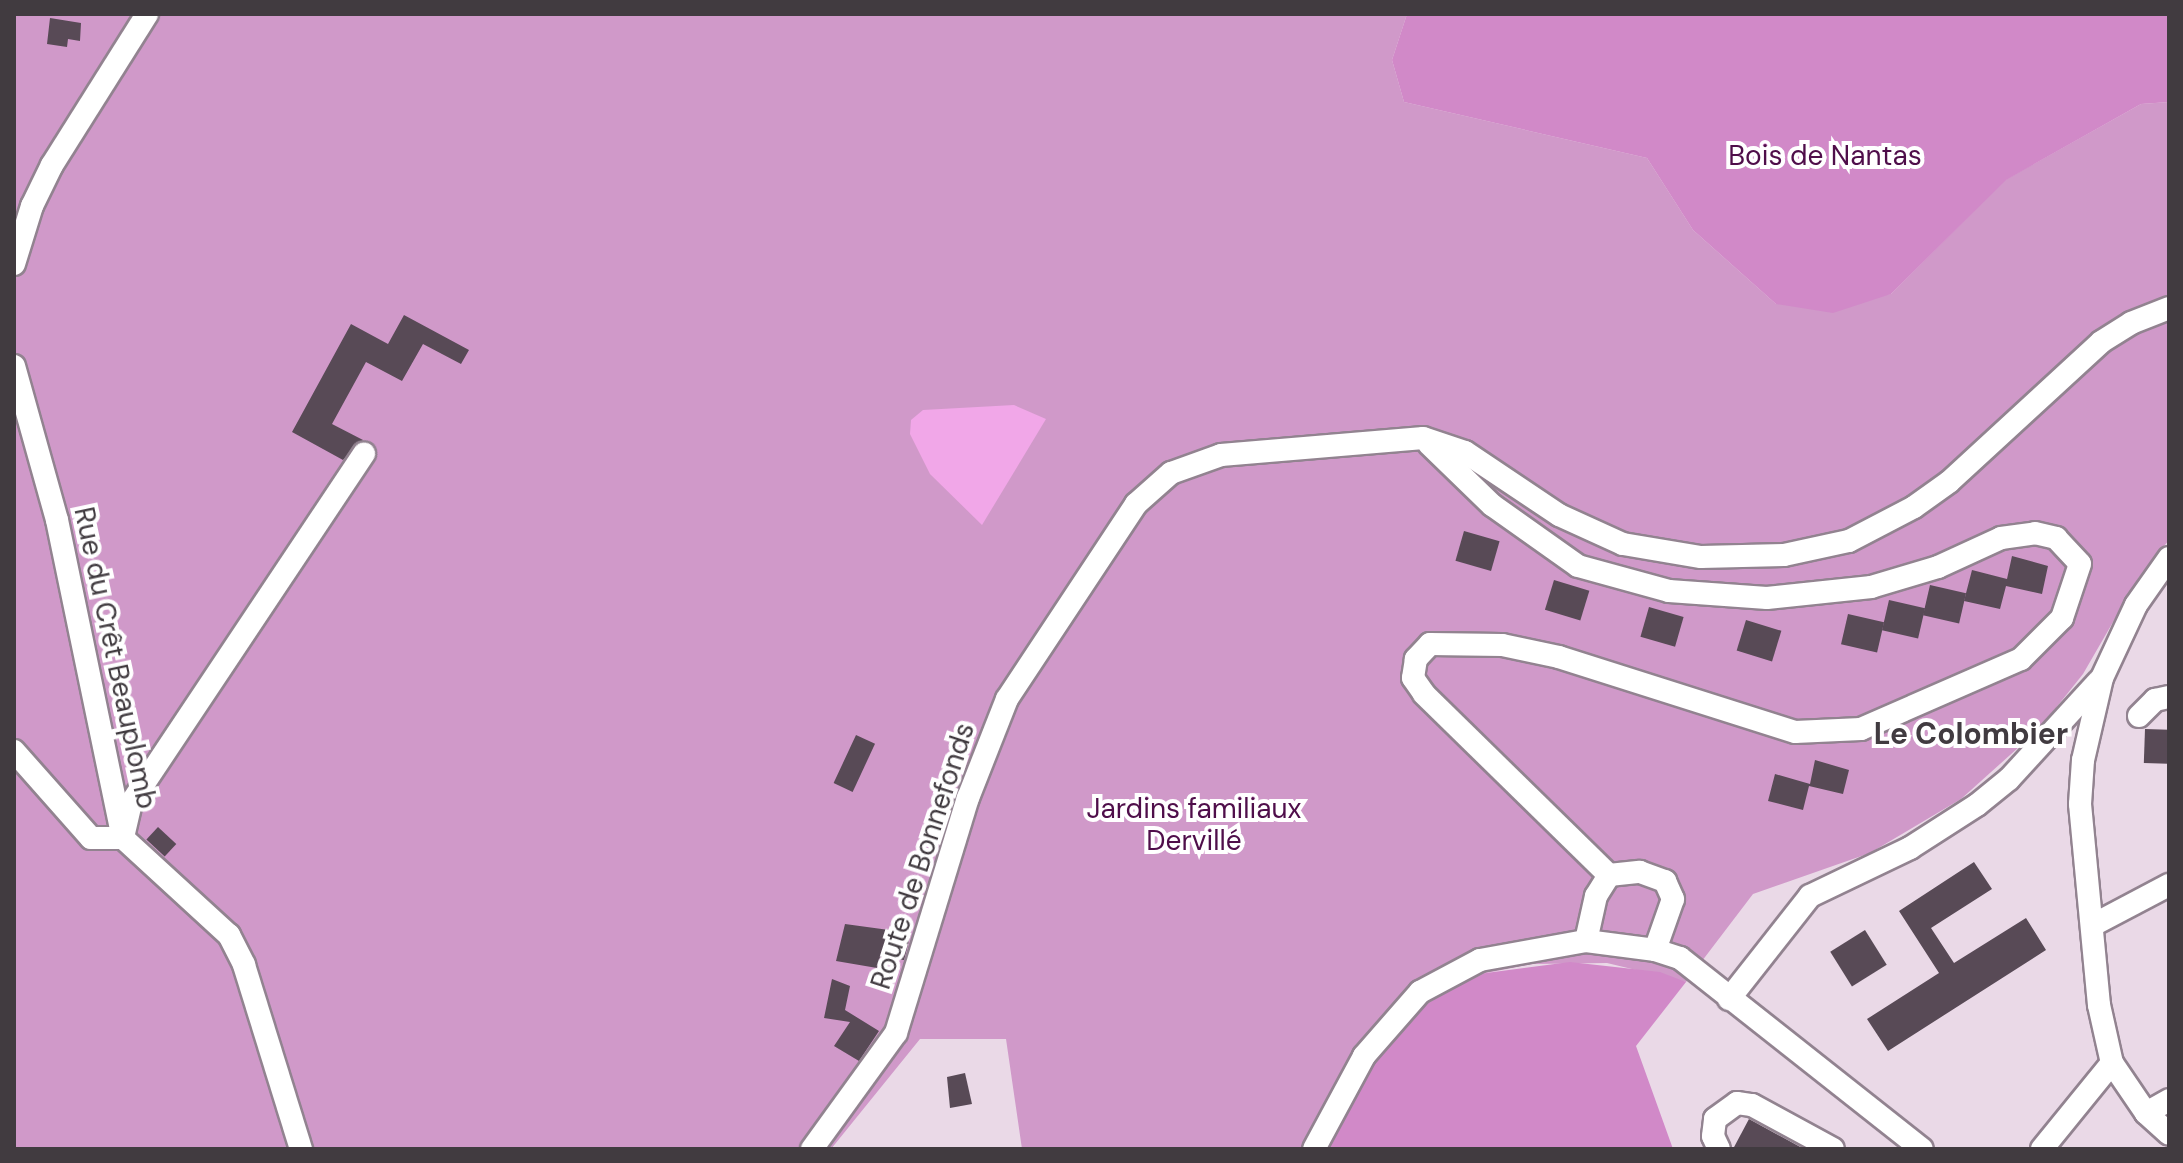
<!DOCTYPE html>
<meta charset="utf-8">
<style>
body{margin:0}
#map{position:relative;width:2183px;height:1163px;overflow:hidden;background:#ead9e7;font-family:"DM Sans",sans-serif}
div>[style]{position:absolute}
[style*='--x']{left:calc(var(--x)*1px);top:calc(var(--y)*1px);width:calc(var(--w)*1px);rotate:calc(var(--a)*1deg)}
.green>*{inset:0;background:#d099c9}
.forest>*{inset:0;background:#d189c8}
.water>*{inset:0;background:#f1a7e8}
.building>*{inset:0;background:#584a56;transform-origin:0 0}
.roads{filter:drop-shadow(2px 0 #928390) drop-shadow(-2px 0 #928390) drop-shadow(0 2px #928390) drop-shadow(0 -2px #928390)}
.minor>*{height:22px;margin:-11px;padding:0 11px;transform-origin:11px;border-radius:11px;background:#fff}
span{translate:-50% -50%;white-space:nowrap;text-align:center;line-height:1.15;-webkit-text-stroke:8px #fff;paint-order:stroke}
.park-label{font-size:28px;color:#4f0e4a}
.street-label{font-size:28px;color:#413b40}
.neighbourhood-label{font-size:30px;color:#413b40;font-weight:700}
.frame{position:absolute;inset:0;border:16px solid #413b40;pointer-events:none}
</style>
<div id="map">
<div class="green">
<i style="clip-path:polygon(14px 14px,1407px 14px,1392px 60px,1404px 102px,1647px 158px,1693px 230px,1776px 304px,1891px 294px,2005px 180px,2141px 104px,2169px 102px,2169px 540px,2139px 577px,2083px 674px,2039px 729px,1961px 799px,1870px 853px,1753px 894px,1686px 982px,1607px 963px,1533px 964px,1486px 973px,1325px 1149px,1022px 1149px,1006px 1039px,920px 1039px,831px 1149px,14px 1149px)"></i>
</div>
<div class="forest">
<i style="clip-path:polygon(1407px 14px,2169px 14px,2169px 102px,2141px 104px,2006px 180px,1891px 294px,1833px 313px,1776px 304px,1693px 230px,1647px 158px,1404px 102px,1392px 60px)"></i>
<i style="clip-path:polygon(1570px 962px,1660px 972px,1686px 982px,1636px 1046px,1673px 1149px,1325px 1149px,1375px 1060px,1405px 1022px,1443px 992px,1486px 973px)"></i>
</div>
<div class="water">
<i style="clip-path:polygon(1014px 405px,1046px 419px,982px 525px,930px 474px,910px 434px,911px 420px,923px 410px)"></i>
</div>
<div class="building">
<i style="clip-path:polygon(50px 18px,81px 23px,80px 41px,68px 39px,67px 47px,47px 44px)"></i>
<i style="clip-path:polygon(404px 315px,469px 350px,461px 364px,423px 344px,402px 381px,366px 362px,332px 424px,363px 440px,343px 460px,292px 432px,351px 324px,388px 344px)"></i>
<i style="left:1464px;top:531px;width:37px;height:31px;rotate:16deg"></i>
<i style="clip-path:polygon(2012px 556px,2048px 566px,2042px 594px,2006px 586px,2000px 609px,1964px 601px,1972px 570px,2007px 579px)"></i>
<i style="left:1554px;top:580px;width:37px;height:31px;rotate:17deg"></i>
<i style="left:1930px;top:585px;width:37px;height:31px;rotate:13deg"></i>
<i style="left:1889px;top:600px;width:37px;height:31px;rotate:13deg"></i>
<i style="left:1649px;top:607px;width:36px;height:31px;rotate:16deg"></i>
<i style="left:1848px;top:614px;width:37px;height:31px;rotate:13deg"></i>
<i style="left:1746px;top:620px;width:37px;height:32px;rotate:17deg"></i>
<i style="left:2145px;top:729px;width:24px;height:34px;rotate:2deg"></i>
<i style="left:856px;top:735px;width:21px;height:53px;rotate:25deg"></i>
<i style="clip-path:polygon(1815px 760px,1849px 770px,1843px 794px,1809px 786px,1803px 810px,1768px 801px,1775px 774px,1810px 784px)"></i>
<i style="left:158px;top:827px;width:25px;height:17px;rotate:43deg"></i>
<i style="clip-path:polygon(1974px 862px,1992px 889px,1931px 928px,1954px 963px,2026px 918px,2046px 950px,1888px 1051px,1867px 1019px,1939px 973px,1899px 911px)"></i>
<i style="clip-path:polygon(845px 924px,911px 933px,904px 960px,880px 957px,877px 968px,836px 961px)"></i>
<i style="left:1865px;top:930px;width:41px;height:41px;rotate:58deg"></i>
<i style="clip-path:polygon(832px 979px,850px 986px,845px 1010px,879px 1031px,859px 1061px,834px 1046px,850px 1022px,824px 1018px)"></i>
<i style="clip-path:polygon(965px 1073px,972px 1104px,950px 1108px,947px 1077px)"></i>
<i style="clip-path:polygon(1749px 1119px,1804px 1149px,1733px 1149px)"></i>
</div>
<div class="roads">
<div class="minor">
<i style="--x:14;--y:264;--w:61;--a:-72.8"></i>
<i style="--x:32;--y:206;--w:46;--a:-64"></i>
<i style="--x:52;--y:165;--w:178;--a:-57.8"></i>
<i style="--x:14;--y:366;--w:160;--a:74.4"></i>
<i style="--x:57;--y:520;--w:325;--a:78.3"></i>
<i style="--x:123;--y:838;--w:144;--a:42.5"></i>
<i style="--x:229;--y:935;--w:34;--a:63"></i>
<i style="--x:244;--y:965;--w:193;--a:72.8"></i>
<i style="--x:1429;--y:444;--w:88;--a:44.1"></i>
<i style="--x:1492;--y:505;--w:105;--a:35.3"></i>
<i style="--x:1578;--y:566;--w:94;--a:15.4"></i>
<i style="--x:1669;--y:591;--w:98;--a:4.1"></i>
<i style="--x:1767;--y:598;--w:105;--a:-6"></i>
<i style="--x:1871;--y:587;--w:70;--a:-16.6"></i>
<i style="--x:1938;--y:567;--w:69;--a:-24.7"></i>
<i style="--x:2001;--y:538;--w:34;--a:-8"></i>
<i style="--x:2035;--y:533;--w:22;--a:13"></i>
<i style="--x:2056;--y:538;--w:35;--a:47"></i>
<i style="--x:2080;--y:564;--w:57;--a:108.4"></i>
<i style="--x:2062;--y:618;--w:58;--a:135"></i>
<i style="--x:2021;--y:659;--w:175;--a:156.4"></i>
<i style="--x:1861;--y:729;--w:66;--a:177.4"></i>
<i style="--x:1795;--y:732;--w:248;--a:-162.4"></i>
<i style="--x:1559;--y:657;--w:58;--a:-168.1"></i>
<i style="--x:1502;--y:645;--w:72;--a:-179.2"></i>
<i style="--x:1430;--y:644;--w:21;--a:133"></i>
<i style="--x:1416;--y:659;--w:19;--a:99"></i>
<i style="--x:1413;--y:678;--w:19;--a:55"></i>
<i style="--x:1424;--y:694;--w:259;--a:44.4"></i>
<i style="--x:2169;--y:558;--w:57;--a:125.1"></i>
<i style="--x:2136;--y:605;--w:81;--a:115"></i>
<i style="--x:2102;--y:678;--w:84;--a:103"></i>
<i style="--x:2083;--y:760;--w:44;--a:93.9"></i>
<i style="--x:2080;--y:804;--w:202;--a:84.6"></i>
<i style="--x:2099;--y:1005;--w:59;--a:77.4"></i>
<i style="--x:2112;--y:1063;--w:60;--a:55.8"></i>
<i style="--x:2146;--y:1113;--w:31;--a:42"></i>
<i style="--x:2139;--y:716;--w:23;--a:-45"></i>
<i style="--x:2155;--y:700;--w:14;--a:-12"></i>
<i style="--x:14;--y:751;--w:116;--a:48.5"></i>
<i style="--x:91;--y:838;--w:32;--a:0"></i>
<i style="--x:124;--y:833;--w:31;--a:-77"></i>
<i style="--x:131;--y:803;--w:420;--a:-56.3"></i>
<i style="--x:2093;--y:925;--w:86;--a:-27.8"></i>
<i style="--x:1586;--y:941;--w:46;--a:-77.5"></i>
<i style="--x:1596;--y:896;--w:25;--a:-58"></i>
<i style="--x:1609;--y:875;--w:31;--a:-6"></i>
<i style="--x:1640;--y:872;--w:27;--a:20"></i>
<i style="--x:1665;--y:881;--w:20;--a:66"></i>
<i style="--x:1673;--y:899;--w:54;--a:109.4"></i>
<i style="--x:1729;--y:999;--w:131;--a:-51.8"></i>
<i style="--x:1810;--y:896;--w:111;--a:-25.6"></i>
<i style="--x:1910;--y:848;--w:80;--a:-32.7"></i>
<i style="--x:1977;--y:805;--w:41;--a:-39.1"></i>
<i style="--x:2009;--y:779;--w:132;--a:-47.5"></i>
<i style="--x:2146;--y:1113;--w:26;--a:-29"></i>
<i style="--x:812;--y:1149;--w:143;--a:-54.1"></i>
<i style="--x:896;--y:1033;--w:246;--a:-73"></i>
<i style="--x:968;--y:798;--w:106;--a:-68.5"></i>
<i style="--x:1007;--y:699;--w:234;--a:-56.5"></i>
<i style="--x:1136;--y:504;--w:47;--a:-41.5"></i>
<i style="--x:1171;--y:473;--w:53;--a:-19.8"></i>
<i style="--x:1221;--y:455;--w:203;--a:-4.8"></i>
<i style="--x:1423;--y:438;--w:44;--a:18.4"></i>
<i style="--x:1465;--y:452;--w:113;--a:33.8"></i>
<i style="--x:1559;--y:515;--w:70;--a:24.4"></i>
<i style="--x:1623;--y:544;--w:79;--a:9.5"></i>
<i style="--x:1701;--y:557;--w:83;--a:-1.4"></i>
<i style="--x:1784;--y:555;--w:66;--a:-12.2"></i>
<i style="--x:1849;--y:541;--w:73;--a:-27.6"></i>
<i style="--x:1914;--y:507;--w:43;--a:-35.5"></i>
<i style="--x:1949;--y:482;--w:207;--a:-42.6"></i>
<i style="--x:2101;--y:342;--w:36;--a:-32"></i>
<i style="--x:2131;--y:323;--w:41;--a:-21.5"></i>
<i style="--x:1314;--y:1149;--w:106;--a:-61.7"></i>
<i style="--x:1364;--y:1056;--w:85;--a:-48.8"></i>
<i style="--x:1420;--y:992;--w:68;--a:-28.1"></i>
<i style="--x:1480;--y:960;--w:108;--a:-10.2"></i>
<i style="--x:1586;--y:941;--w:70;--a:7.4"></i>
<i style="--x:1655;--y:950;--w:26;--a:18"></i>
<i style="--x:1680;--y:958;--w:308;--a:38.3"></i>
<i style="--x:1719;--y:1149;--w:14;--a:-115"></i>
<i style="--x:1713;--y:1136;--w:17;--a:-83"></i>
<i style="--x:1715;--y:1119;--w:27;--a:-36"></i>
<i style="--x:1737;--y:1103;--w:15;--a:8"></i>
<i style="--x:1752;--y:1105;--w:92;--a:28.5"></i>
<i style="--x:2042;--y:1149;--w:111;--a:-50.9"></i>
</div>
</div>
<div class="park-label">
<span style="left:1825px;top:156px">Bois de Nantas</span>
<span style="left:1194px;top:825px">Jardins familiaux<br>Dervillé</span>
</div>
<div class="street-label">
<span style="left:115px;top:658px;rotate:78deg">Rue du Crêt Beauplomb</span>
<span style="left:923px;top:856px;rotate:-72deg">Route de Bonnefonds</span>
</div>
<div class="neighbourhood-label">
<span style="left:1971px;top:734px">Le Colombier</span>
</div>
<div class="frame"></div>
</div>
